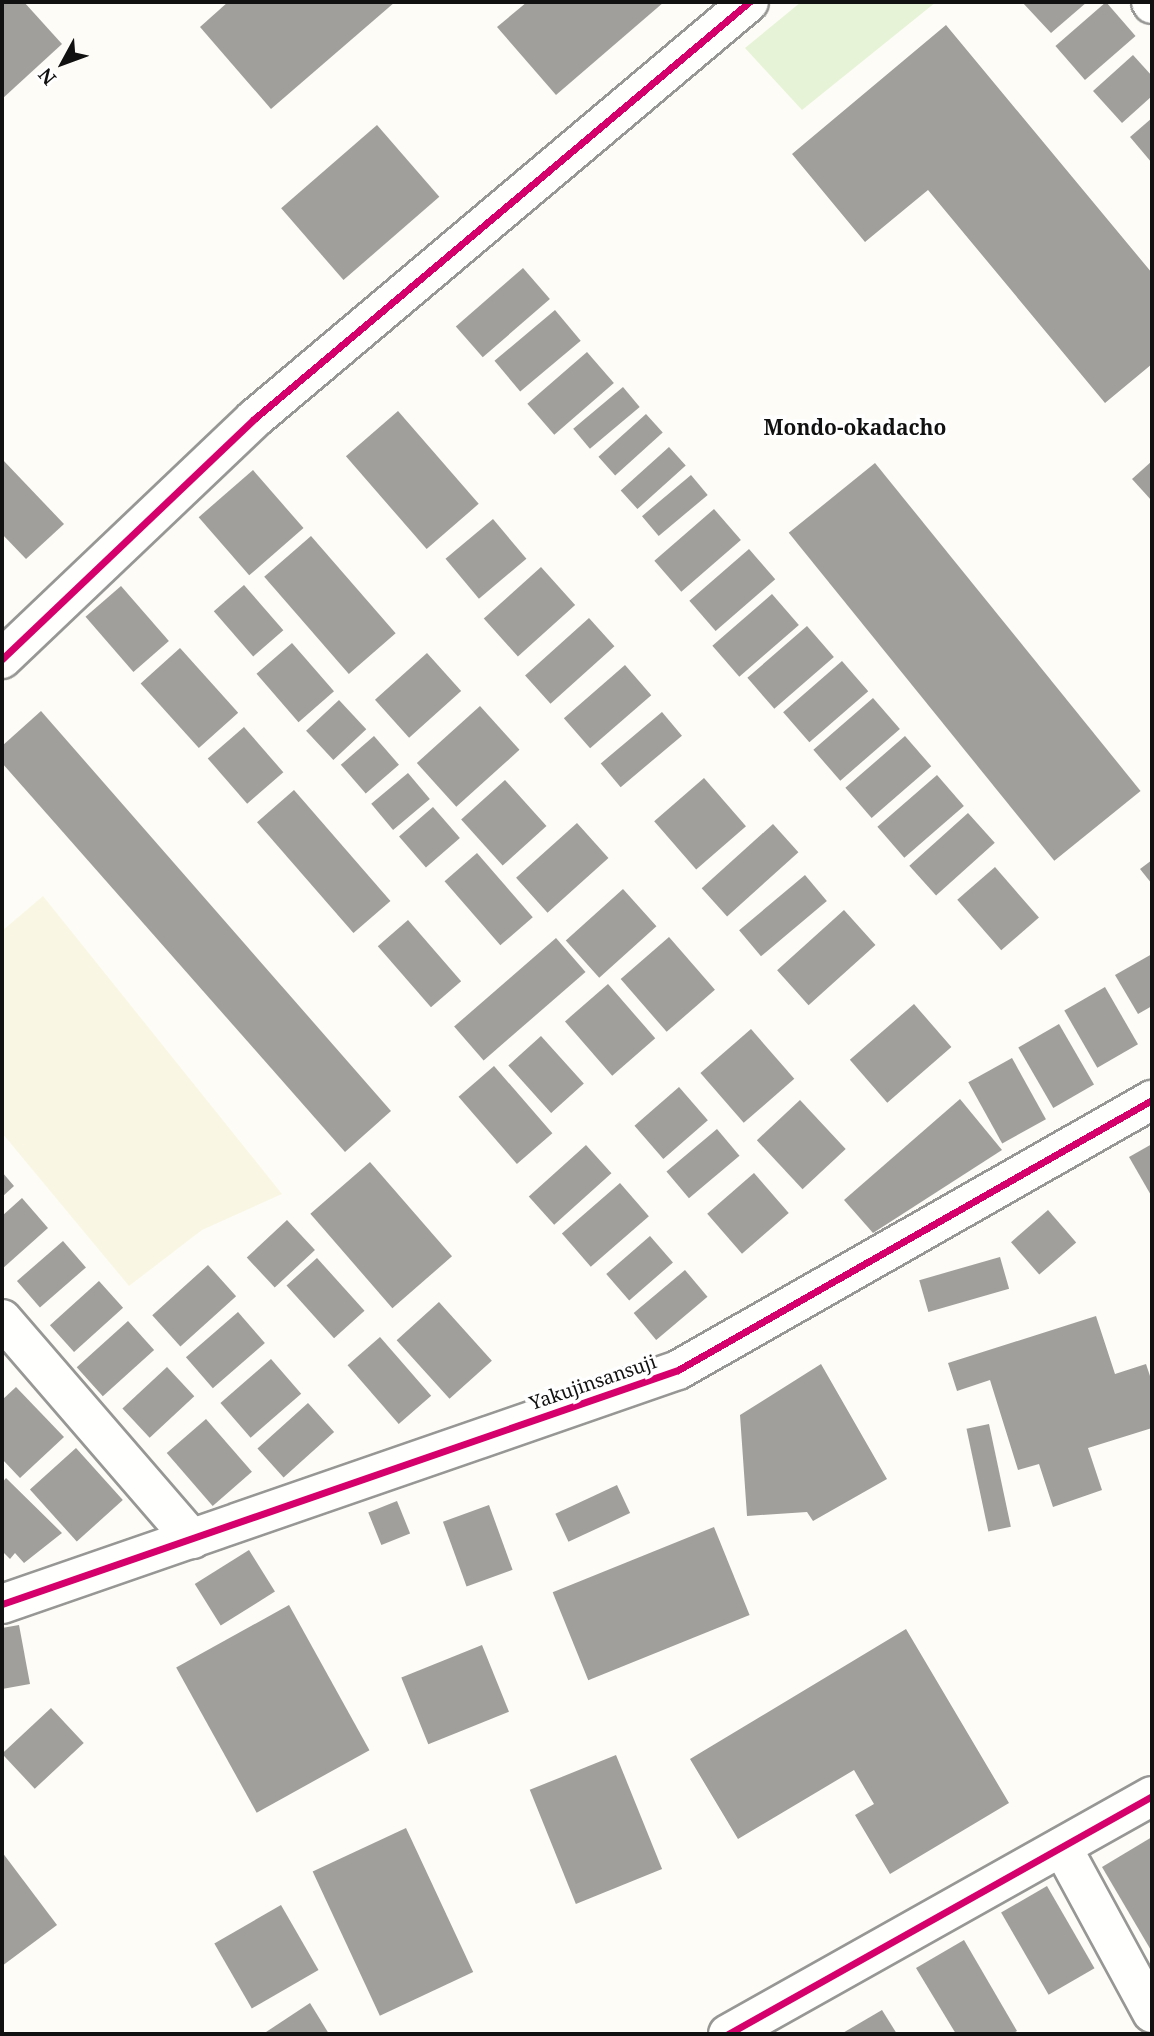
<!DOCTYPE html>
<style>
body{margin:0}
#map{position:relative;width:1154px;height:2036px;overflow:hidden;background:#fdfcf7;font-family:"Noto Serif",serif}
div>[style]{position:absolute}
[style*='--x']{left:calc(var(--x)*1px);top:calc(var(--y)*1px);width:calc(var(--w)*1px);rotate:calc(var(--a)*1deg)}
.farmland>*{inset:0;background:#f9f7e4}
.green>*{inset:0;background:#e7f3d7}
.building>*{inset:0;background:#a19f9c;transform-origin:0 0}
.roads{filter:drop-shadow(2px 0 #979795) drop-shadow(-2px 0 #979795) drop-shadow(0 2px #979795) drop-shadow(0 -2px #979795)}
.minor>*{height:38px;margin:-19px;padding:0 19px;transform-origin:19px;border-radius:19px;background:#fffffe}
.cycleway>*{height:7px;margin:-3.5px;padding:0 3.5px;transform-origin:3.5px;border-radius:3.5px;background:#d6006c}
span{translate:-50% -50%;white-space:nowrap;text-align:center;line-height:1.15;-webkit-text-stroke:7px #fff;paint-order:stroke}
.street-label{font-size:19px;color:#111}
.neighbourhood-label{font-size:21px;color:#111;font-weight:700}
.frame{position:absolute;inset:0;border:4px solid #111;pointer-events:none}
.north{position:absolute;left:28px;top:28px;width:70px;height:70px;-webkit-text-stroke:5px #fff;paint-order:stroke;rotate:229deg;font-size:19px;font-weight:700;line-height:28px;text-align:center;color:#111}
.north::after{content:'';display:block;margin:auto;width:24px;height:32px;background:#111;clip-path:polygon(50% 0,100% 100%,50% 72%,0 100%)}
</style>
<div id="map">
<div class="farmland">
<i style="clip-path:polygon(43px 896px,282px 1194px,202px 1230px,129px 1286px,2px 1133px,2px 931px)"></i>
</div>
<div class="green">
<i style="clip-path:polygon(801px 2px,936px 2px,802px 110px,745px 48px)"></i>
</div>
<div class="building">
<i style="clip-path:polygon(2px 2px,24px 2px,62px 44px,2px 99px)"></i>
<i style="clip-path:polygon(228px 2px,395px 2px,271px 109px,200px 27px)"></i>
<i style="clip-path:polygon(527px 2px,664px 2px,556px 95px,497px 27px)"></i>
<i style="clip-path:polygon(1022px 2px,1087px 2px,1051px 33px)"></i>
<i style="left:1106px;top:2px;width:45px;height:67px;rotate:49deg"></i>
<i style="clip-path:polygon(946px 25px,1152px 273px,1152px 364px,1105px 403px,928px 190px,865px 242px,792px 154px)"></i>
<i style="clip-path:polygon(1133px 55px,1152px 76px,1152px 96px,1122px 123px,1093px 91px)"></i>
<i style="clip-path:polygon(1152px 118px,1152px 163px,1130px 137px)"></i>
<i style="left:377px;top:125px;width:95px;height:127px;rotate:49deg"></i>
<i style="left:523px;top:268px;width:41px;height:89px;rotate:49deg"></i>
<i style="left:555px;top:310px;width:40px;height:79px;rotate:50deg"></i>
<i style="left:587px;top:352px;width:41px;height:79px;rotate:49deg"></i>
<i style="left:623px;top:387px;width:26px;height:65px;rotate:50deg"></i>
<i style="left:398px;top:411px;width:123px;height:69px;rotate:49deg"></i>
<i style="left:646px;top:414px;width:25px;height:64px;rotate:48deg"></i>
<i style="left:669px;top:447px;width:25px;height:65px;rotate:48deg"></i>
<i style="clip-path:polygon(2px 459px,64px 524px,26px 559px,2px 534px)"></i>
<i style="clip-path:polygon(1152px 461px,1152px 501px,1132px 479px)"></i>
<i style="left:875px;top:463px;width:422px;height:111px;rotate:51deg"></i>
<i style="left:253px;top:470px;width:77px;height:72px;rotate:49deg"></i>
<i style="left:691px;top:475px;width:26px;height:64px;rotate:50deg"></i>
<i style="left:714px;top:509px;width:41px;height:79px;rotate:49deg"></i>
<i style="left:493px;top:519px;width:52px;height:62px;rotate:50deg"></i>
<i style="left:311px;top:536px;width:129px;height:62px;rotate:49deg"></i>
<i style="left:749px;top:549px;width:40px;height:79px;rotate:49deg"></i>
<i style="left:541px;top:567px;width:51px;height:77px;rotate:48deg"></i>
<i style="left:244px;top:585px;width:60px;height:40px;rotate:49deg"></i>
<i style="left:121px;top:586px;width:73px;height:47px;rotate:49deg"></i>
<i style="left:772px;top:594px;width:41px;height:79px;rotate:49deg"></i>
<i style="left:589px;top:618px;width:38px;height:86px;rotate:48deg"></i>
<i style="left:807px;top:626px;width:41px;height:79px;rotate:49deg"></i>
<i style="left:292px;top:643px;width:64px;height:47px;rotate:49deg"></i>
<i style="left:180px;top:648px;width:87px;height:53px;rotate:48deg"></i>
<i style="left:427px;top:653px;width:51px;height:70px;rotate:48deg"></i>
<i style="left:842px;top:661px;width:40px;height:78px;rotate:49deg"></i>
<i style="left:625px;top:665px;width:40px;height:81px;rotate:49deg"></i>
<i style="left:873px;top:698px;width:41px;height:79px;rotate:49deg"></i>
<i style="left:339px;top:700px;width:40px;height:45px;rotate:47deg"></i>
<i style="left:480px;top:706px;width:59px;height:85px;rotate:48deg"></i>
<i style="clip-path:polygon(41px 711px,391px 1111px,345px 1152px,2px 763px,2px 746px)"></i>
<i style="left:662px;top:712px;width:31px;height:80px;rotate:50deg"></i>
<i style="left:244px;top:727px;width:60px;height:48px;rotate:49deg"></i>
<i style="left:374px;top:736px;width:38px;height:44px;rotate:49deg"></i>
<i style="left:905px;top:736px;width:40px;height:79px;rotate:49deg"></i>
<i style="left:408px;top:773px;width:34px;height:48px;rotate:50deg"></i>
<i style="left:937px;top:775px;width:41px;height:79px;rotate:49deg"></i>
<i style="left:704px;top:778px;width:64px;height:66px;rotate:49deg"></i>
<i style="left:505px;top:780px;width:62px;height:59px;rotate:48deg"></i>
<i style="left:294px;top:790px;width:147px;height:49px;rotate:49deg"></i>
<i style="left:433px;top:807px;width:41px;height:45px;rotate:49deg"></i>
<i style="left:968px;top:813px;width:40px;height:79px;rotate:48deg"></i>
<i style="left:577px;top:823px;width:47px;height:82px;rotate:48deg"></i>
<i style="left:773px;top:824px;width:38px;height:96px;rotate:48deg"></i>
<i style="left:477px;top:853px;width:85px;height:43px;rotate:49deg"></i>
<i style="clip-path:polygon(1152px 860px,1152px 884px,1140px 869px)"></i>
<i style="left:995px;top:867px;width:67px;height:50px;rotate:49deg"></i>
<i style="left:805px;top:875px;width:34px;height:86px;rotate:50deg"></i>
<i style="left:623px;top:889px;width:50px;height:77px;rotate:48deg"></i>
<i style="left:844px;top:910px;width:47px;height:90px;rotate:48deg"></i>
<i style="left:408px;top:920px;width:81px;height:40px;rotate:49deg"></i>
<i style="left:669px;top:937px;width:70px;height:64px;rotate:49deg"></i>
<i style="left:556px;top:938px;width:45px;height:135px;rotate:49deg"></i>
<i style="clip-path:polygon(1152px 954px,1152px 1006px,1138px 1014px,1115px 975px)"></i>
<i style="left:608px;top:984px;width:72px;height:57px;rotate:49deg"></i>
<i style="left:1105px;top:987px;width:66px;height:47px;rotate:60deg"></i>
<i style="left:914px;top:1004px;width:57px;height:85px;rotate:49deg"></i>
<i style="left:1059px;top:1024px;width:70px;height:47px;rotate:60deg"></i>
<i style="left:751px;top:1029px;width:66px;height:67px;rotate:49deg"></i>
<i style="left:541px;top:1036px;width:64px;height:44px;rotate:48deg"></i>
<i style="left:1012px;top:1058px;width:70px;height:50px;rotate:61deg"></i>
<i style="left:494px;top:1066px;width:89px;height:47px;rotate:49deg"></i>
<i style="left:679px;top:1087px;width:44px;height:59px;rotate:49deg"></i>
<i style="clip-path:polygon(960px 1099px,1002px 1150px,873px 1233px,844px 1200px)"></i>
<i style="left:800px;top:1100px;width:67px;height:59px;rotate:47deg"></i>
<i style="left:717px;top:1129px;width:35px;height:66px;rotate:50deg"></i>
<i style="clip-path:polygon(1152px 1144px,1152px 1197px,1129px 1157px)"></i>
<i style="left:586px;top:1145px;width:38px;height:77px;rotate:48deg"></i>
<i style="left:370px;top:1162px;width:125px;height:79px;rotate:49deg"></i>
<i style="clip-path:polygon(2px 1172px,14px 1186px,2px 1197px)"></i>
<i style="left:754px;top:1173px;width:53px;height:62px;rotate:49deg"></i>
<i style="left:620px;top:1183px;width:44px;height:77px;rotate:49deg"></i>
<i style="clip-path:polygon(22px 1198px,48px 1228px,2px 1269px,2px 1216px)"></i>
<i style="left:1048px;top:1210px;width:43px;height:49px;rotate:49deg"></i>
<i style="left:287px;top:1220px;width:41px;height:55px;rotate:47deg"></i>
<i style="left:650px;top:1236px;width:35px;height:58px;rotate:49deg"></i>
<i style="left:63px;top:1241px;width:35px;height:61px;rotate:49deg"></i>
<i style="left:1000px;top:1257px;width:33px;height:84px;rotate:74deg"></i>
<i style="left:317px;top:1258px;width:71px;height:41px;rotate:48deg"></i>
<i style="left:208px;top:1265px;width:42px;height:75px;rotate:48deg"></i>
<i style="left:685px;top:1270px;width:35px;height:67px;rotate:50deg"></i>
<i style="left:99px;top:1281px;width:36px;height:66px;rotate:48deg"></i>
<i style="left:439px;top:1302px;width:79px;height:57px;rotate:48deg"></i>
<i style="left:238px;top:1312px;width:41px;height:69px;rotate:49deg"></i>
<i style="clip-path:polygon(1096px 1316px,1115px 1374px,1146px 1364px,1152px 1382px,1152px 1428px,1088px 1448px,1102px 1490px,1053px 1507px,1039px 1464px,1018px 1470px,990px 1380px,957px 1391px,948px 1363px)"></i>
<i style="left:128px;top:1321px;width:39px;height:69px;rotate:48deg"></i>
<i style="left:380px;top:1337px;width:78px;height:43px;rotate:49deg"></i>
<i style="left:271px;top:1359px;width:46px;height:67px;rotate:49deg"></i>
<i style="clip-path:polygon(821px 1364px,887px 1479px,813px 1521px,807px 1512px,747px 1516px,740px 1415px)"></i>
<i style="left:167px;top:1367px;width:40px;height:61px;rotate:47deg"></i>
<i style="clip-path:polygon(16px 1387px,64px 1437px,20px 1478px,2px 1459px,2px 1400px)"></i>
<i style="left:308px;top:1403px;width:39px;height:68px;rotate:48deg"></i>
<i style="left:206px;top:1419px;width:70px;height:52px;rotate:49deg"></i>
<i style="left:989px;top:1424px;width:105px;height:23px;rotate:78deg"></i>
<i style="left:76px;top:1448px;width:70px;height:62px;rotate:48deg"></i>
<i style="clip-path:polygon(6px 1478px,62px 1533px,24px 1563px,15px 1553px,10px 1559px,2px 1551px,2px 1483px)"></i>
<i style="left:617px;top:1485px;width:31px;height:68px;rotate:65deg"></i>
<i style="left:397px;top:1501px;width:35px;height:31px;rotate:68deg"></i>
<i style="left:489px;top:1505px;width:69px;height:49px;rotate:70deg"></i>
<i style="left:714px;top:1527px;width:95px;height:174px;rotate:68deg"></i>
<i style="left:249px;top:1550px;width:49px;height:64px;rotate:58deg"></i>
<i style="left:289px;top:1605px;width:166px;height:129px;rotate:61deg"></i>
<i style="clip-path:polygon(19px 1625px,30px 1684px,2px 1689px,2px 1628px)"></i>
<i style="clip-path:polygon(906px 1629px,1009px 1803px,890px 1874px,855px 1815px,874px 1804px,854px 1770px,738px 1839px,690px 1759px)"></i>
<i style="left:482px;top:1645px;width:72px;height:87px;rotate:68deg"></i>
<i style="left:51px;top:1708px;width:48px;height:67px;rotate:47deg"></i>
<i style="left:616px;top:1755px;width:123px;height:93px;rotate:68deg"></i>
<i style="left:406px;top:1828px;width:159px;height:103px;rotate:65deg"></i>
<i style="clip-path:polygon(1152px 1837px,1152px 1952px,1102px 1867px)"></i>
<i style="clip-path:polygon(2px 1852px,57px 1925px,2px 1966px)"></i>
<i style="left:1047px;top:1886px;width:95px;height:53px;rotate:60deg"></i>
<i style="left:281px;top:1905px;width:75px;height:77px;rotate:60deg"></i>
<i style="clip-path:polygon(964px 1940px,1017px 2031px,1012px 2034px,956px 2034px,916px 1968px)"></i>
<i style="clip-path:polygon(310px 2003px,329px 2034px,263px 2034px)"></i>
<i style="clip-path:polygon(882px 2010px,897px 2034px,841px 2034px)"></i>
</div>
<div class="roads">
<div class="minor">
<i style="--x:1151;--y:2;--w:2;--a:63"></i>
<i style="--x:2;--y:659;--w:348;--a:-43.6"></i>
<i style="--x:254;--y:419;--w:647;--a:-40.11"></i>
<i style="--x:2;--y:1319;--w:291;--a:49.2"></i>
<i style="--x:2;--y:1604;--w:715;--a:-19.09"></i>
<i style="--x:678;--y:1370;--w:546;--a:-29.67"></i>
<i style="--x:1062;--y:1847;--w:189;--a:61.5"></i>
<i style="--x:728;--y:2034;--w:486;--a:-29.3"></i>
</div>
</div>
<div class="cycleway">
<i style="--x:2;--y:659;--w:348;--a:-43.6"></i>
<i style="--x:254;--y:419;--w:647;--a:-40.11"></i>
<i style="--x:2;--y:1604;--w:715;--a:-19.09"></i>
<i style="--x:678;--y:1370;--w:546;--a:-29.67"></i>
<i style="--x:728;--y:2034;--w:486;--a:-29.3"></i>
</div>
<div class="street-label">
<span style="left:593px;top:1383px;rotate:-19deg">Yakujinsansuji</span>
</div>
<div class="neighbourhood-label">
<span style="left:855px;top:427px">Mondo-okadacho</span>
</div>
<div class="frame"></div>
<div class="north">N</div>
</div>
